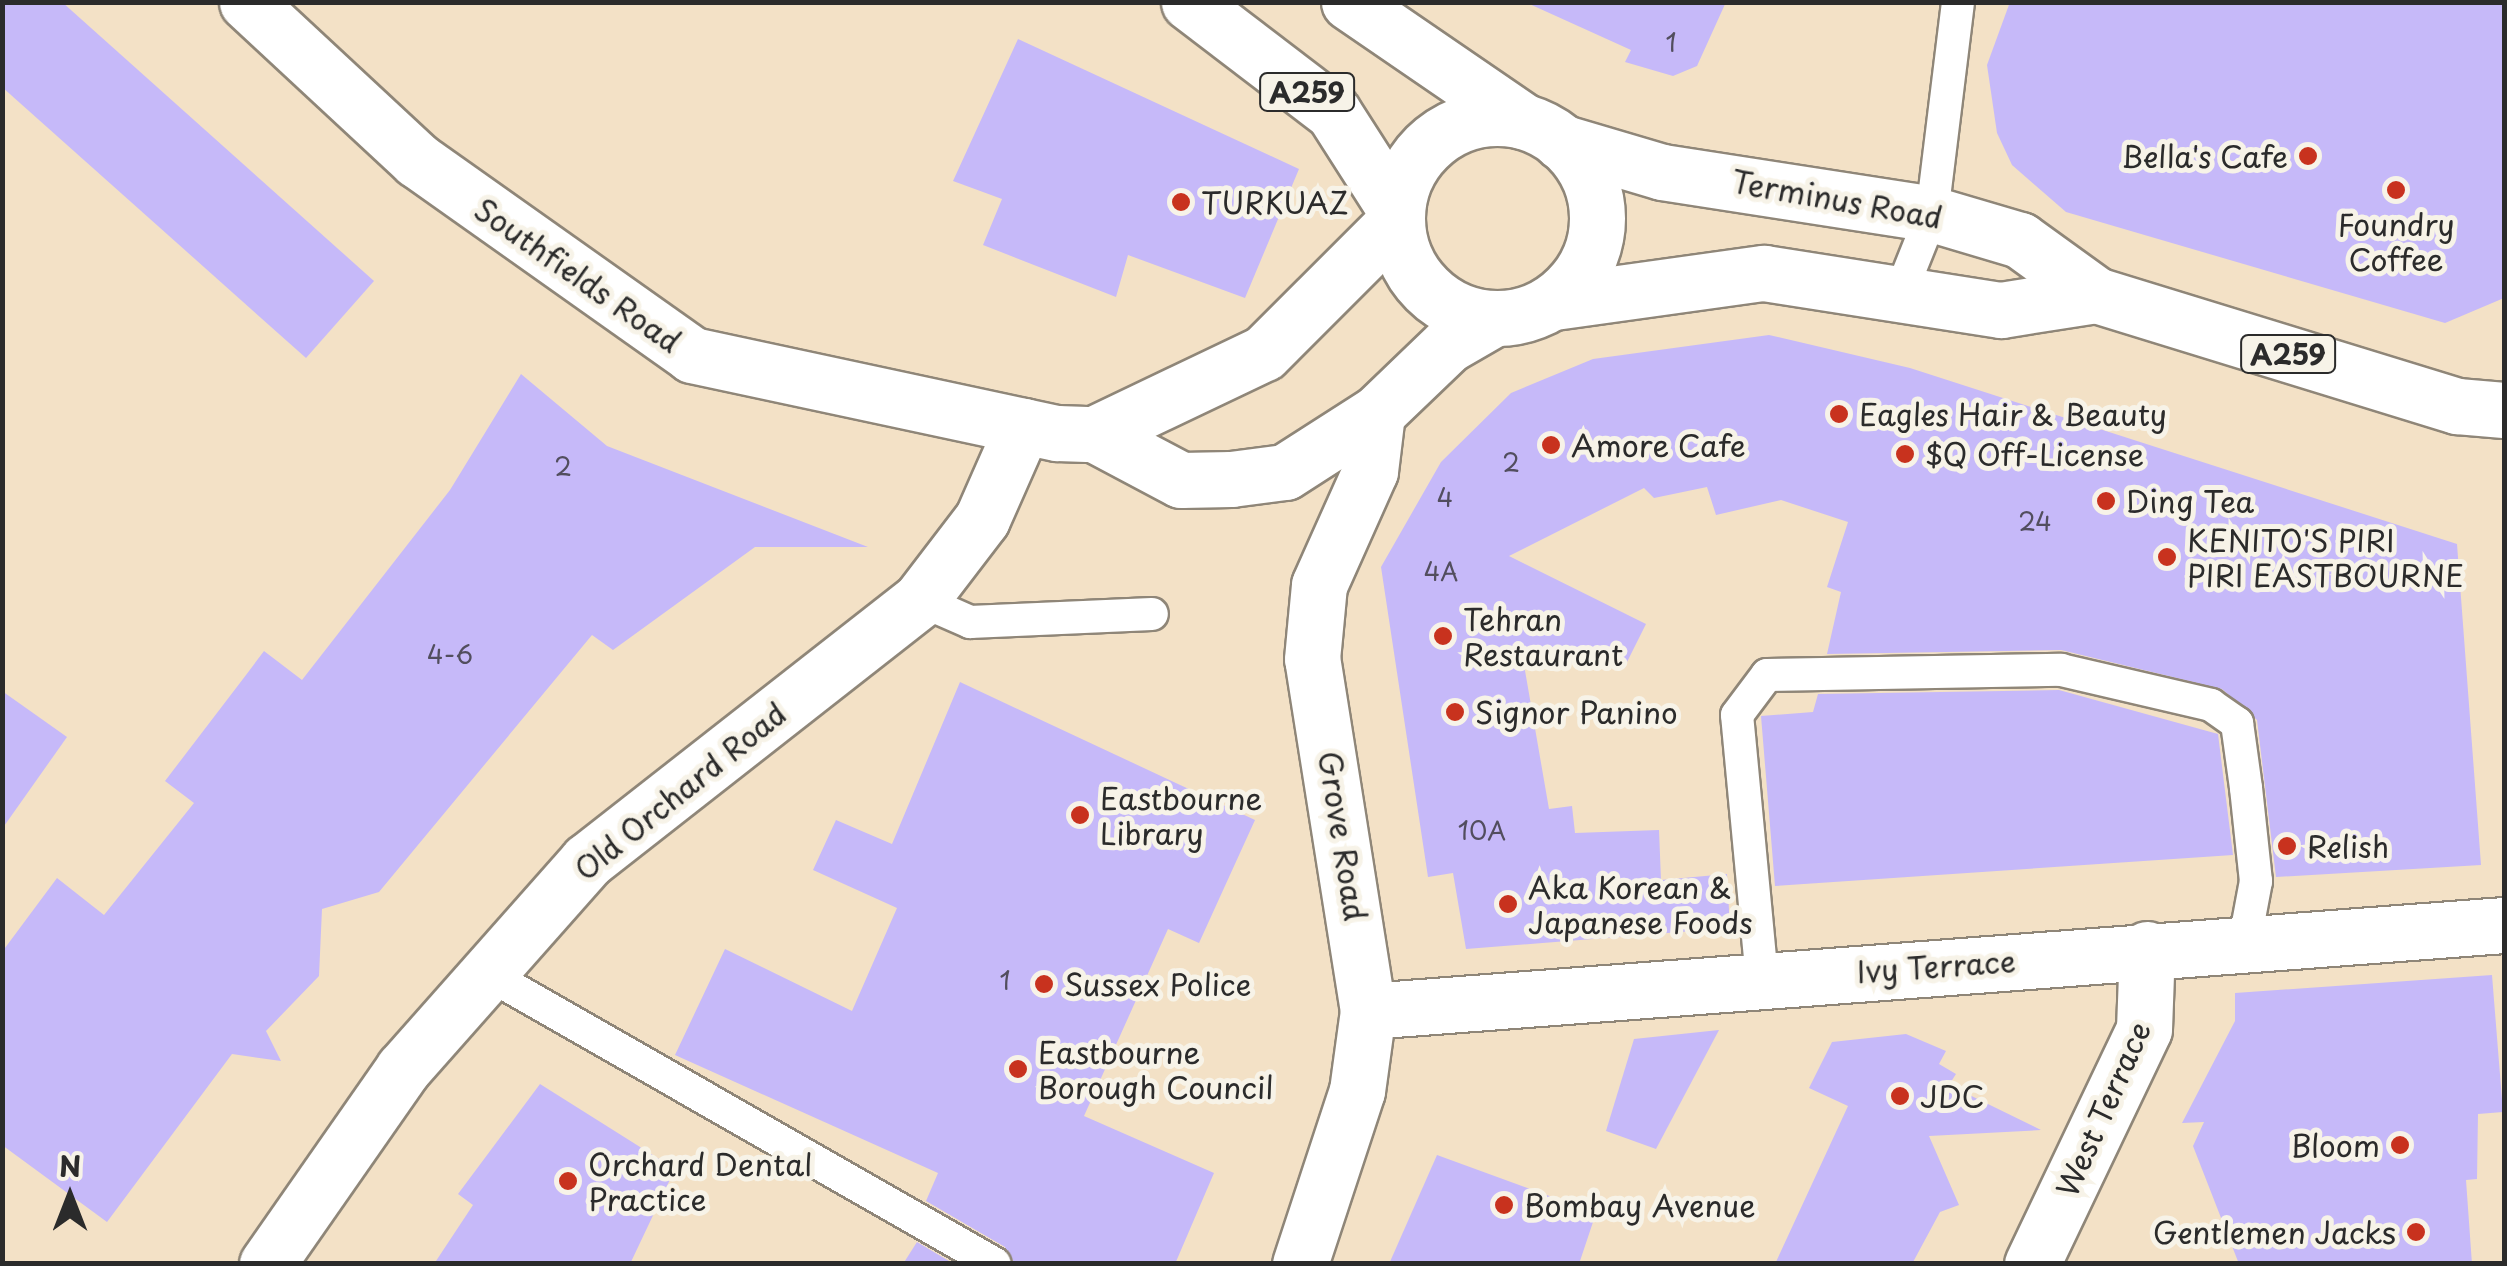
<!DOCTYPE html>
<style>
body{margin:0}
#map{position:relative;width:2507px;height:1266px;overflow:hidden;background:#f3e1c6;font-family:"Playpen Sans",sans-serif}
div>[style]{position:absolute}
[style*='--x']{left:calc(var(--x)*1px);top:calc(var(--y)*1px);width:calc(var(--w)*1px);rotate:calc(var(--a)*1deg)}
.building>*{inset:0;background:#c6b9f9}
.roads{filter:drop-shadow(2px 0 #8f8678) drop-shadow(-2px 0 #8f8678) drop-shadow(0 2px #8f8678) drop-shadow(0 -2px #8f8678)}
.lane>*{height:32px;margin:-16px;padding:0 16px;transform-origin:16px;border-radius:16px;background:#fff}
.street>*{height:55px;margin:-27.5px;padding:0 27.5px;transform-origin:27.5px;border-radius:27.5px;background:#fff}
.secondary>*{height:55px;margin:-27.5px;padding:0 27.5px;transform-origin:27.5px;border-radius:27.5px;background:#fff}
.primary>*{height:55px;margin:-27.5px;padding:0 27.5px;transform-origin:27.5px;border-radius:27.5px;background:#fff}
.primary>.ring{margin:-27.5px;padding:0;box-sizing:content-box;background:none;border:55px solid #fff;border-radius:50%}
.dots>*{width:28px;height:28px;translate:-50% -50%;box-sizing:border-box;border:5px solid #f7f3e8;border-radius:50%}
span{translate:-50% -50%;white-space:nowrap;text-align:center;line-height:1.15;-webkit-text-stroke:10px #f7f3e8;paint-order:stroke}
.number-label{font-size:25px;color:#524e5e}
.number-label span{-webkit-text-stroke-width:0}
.shield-label span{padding:2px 8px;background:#f7f3e8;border:2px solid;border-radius:8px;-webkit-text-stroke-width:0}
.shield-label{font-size:28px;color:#2b2b2b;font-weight:700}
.poi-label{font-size:30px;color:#2b2b2b}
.right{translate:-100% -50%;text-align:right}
.left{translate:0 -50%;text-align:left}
.street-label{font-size:30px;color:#2b2b2b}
.frame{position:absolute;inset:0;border:5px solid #2b2b2b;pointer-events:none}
.north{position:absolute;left:20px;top:1146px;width:100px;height:100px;-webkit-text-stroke:8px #f7f3e8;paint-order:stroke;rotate:0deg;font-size:28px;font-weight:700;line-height:40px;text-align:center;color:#2b2b2b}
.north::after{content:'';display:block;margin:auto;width:35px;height:45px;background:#2b2b2b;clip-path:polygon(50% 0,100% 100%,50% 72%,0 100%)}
</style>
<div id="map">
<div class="building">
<i style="clip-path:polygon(2px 2px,62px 2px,374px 281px,306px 358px,2px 87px)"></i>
<i style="clip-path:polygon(1525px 2px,1726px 2px,1697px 66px,1673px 76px,1625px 62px,1631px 50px)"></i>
<i style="clip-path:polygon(2010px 2px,2504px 2px,2504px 298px,2445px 323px,2066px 212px,2012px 165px,1997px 133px,1987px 65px)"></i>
<i style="clip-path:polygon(1018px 39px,1299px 169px,1245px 298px,1128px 255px,1116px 297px,983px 245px,1002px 199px,953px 181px)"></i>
<i style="clip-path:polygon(1769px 335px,1910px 368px,2457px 544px,2481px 865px,2276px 877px,2257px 720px,2222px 689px,2061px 650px,1827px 654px,1841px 592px,1827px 587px,1848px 522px,1781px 500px,1716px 515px,1707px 487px,1654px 498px,1644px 488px,1509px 556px,1646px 624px,1624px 668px,1523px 659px,1549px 809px,1572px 806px,1575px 833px,1659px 830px,1661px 880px,1727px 874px,1730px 928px,1466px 949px,1453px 873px,1428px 877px,1381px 567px,1441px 462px,1511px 393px,1593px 359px)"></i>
<i style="clip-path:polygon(521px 374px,607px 446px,868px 547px,755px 547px,613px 650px,592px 635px,379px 892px,322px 909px,319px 976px,266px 1031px,281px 1061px,232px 1054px,107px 1222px,2px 1145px,2px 952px,57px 878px,104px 915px,194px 803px,165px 781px,246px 675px,264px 651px,302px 680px,450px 490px)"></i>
<i style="clip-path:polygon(960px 682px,1255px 820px,1199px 943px,1168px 929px,1084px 1116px,1214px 1173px,1175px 1264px,1015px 1264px,1005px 1247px,926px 1201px,938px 1173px,675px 1055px,725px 949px,852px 1011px,897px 908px,813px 870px,836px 820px,892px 844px)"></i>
<i style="clip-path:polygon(2059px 690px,2218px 734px,2233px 855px,1775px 886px,1761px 716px,1813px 712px,1818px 694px)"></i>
<i style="clip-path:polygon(2px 691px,67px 737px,2px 829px)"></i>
<i style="clip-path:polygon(2492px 975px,2503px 1112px,2478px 1114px,2477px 1179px,2466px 1180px,2472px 1264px,2239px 1264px,2193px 1146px,2204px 1122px,2182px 1123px,2235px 1021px,2235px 993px)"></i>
<i style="clip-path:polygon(1719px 1030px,1656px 1149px,1606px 1131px,1634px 1039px)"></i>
<i style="clip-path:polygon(1906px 1034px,1946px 1051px,1939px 1064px,1956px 1074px,1949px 1085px,2041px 1130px,1929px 1136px,1959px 1205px,1940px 1212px,1912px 1264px,1775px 1264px,1848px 1106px,1809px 1088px,1832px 1042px)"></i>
<i style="clip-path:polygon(540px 1084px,675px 1169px,630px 1264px,434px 1264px,473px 1205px,458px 1194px)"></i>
<i style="clip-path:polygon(1437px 1155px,1596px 1213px,1579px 1264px,1389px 1264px)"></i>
<i style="clip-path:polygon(917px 1242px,954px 1264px,903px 1264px)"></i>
</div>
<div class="roads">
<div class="lane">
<i style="--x:1902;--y:289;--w:81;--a:-68.2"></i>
<i style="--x:1932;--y:214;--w:214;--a:-83"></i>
<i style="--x:920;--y:600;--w:55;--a:23.7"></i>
<i style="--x:970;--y:622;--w:182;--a:-2.5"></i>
<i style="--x:486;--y:973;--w:586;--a:29.76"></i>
<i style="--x:1762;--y:979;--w:265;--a:-95.4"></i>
<i style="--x:1737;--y:715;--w:50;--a:-53.1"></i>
<i style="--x:1767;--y:675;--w:294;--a:-1"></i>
<i style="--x:2061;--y:670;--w:154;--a:13.1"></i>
<i style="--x:2211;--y:705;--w:32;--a:35"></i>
<i style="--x:2237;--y:723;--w:66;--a:82.1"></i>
<i style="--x:2246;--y:788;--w:94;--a:83.9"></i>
<i style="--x:2256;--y:881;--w:60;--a:100.6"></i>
</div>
<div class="street">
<i style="--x:247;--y:2;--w:232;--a:42.9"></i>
<i style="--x:417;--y:160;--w:337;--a:35.3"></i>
<i style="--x:692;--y:355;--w:373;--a:12.1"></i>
<i style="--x:1057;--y:433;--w:37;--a:2"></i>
<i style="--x:1094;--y:434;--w:188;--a:-25.5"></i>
<i style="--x:1264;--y:353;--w:187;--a:-45"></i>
<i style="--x:1094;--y:434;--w:98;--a:27.9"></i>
<i style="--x:1181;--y:480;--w:50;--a:-1.1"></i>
<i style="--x:1231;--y:479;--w:54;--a:-7.4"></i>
<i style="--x:1285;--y:472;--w:109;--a:-32.7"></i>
<i style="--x:1368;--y:1011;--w:1139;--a:-4.33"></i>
<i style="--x:267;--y:1264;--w:238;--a:-55.1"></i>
<i style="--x:403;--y:1069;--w:278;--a:-48.5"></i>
<i style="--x:587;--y:861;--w:423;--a:-38.1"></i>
<i style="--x:920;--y:600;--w:102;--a:-52.6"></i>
<i style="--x:982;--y:519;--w:102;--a:-66.2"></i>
<i style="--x:2032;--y:1264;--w:260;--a:-64.5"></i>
<i style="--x:2144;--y:1029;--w:80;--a:-87.9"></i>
</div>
<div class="secondary">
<i style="--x:1300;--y:1264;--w:182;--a:-71.8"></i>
<i style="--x:1357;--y:1091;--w:81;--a:-82.2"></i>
<i style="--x:1368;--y:1011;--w:356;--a:-99"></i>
<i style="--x:1312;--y:659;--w:74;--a:-84.6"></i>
<i style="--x:1319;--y:585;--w:125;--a:-65.9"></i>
<i style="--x:1370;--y:471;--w:58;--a:-83.1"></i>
<i style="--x:1377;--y:413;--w:98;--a:-43.8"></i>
<i style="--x:1448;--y:345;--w:52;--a:-30"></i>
</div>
<div class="primary">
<i style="--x:1189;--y:2;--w:181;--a:37.4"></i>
<i style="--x:1333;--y:112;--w:115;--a:57.4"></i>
<i style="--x:1349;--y:2;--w:211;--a:34.4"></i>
<i class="ring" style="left:1397px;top:118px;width:145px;height:145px"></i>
<i style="--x:1561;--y:142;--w:105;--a:16.5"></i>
<i style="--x:1662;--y:172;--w:273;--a:8.8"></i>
<i style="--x:1932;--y:214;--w:92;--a:16.5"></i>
<i style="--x:2020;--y:240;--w:94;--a:35.9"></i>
<i style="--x:2096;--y:295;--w:378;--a:17.1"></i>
<i style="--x:2457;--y:406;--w:47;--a:4.9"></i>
<i style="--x:1554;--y:302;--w:212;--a:-7.9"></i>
<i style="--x:1764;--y:273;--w:240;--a:8.9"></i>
<i style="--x:2001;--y:310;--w:96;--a:-9"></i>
</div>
</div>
<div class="dots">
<i style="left:2308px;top:156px;background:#c8321e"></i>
<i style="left:2396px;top:190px;background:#c8321e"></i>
<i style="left:1181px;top:202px;background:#c8321e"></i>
<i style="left:1839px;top:414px;background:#c8321e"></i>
<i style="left:1551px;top:445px;background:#c8321e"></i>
<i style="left:1905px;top:454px;background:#c8321e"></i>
<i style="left:2106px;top:501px;background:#c8321e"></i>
<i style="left:2167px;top:557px;background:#c8321e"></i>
<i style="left:1443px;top:636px;background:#c8321e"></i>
<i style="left:1455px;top:712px;background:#c8321e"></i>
<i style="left:1080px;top:815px;background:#c8321e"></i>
<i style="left:2287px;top:846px;background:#c8321e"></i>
<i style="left:1508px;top:904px;background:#c8321e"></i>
<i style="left:1044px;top:984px;background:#c8321e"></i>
<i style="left:1018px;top:1069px;background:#c8321e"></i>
<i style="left:1900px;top:1096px;background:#c8321e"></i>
<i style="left:2400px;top:1145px;background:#c8321e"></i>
<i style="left:568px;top:1181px;background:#c8321e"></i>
<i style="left:1504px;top:1205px;background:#c8321e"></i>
<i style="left:2416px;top:1232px;background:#c8321e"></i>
</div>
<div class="number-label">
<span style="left:1671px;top:42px">1</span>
<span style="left:1511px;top:462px">2</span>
<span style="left:563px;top:466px">2</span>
<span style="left:1445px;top:497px">4</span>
<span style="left:2035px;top:521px">24</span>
<span style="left:1441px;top:571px">4A</span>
<span style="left:450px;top:654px">4-6</span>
<span style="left:1482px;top:830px">10A</span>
<span style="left:1005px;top:980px">1</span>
</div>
<div class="shield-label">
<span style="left:1307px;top:92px">A259</span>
<span style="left:2288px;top:354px">A259</span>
</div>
<div class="poi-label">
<span class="right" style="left:2288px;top:156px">Bella's Cafe</span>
<span class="left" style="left:1201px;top:202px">TURKUAZ</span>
<span style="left:2396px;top:241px">Foundry<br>Coffee</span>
<span class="left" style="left:1859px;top:414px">Eagles Hair &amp; Beauty</span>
<span class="left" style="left:1571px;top:445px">Amore Cafe</span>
<span class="left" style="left:1925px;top:454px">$Q Off-License</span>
<span class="left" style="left:2126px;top:501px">Ding Tea</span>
<span class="left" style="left:2187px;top:557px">KENITO'S PIRI<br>PIRI EASTBOURNE</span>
<span class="left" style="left:1463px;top:636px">Tehran<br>Restaurant</span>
<span class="left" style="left:1475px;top:712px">Signor Panino</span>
<span class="left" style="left:1100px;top:815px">Eastbourne<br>Library</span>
<span class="left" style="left:2307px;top:846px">Relish</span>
<span class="left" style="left:1528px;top:904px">Aka Korean &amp;<br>Japanese Foods</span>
<span class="left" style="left:1064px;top:984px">Sussex Police</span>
<span class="left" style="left:1038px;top:1069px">Eastbourne<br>Borough Council</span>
<span class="left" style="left:1920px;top:1096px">JDC</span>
<span class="right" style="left:2380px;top:1145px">Bloom</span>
<span class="left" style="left:588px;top:1181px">Orchard Dental<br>Practice</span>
<span class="left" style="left:1524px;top:1205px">Bombay Avenue</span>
<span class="right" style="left:2396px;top:1232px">Gentlemen Jacks</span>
</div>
<div class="street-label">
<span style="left:1837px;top:199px;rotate:10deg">Terminus Road</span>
<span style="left:578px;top:275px;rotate:35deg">Southfields Road</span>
<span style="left:680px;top:791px;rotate:-39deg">Old Orchard Road</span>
<span style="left:1343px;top:836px;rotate:81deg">Grove Road</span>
<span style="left:1936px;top:966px;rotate:-4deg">Ivy Terrace</span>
<span style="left:2103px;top:1109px;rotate:-66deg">West Terrace</span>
</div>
<div class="frame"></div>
<div class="north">N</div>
</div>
